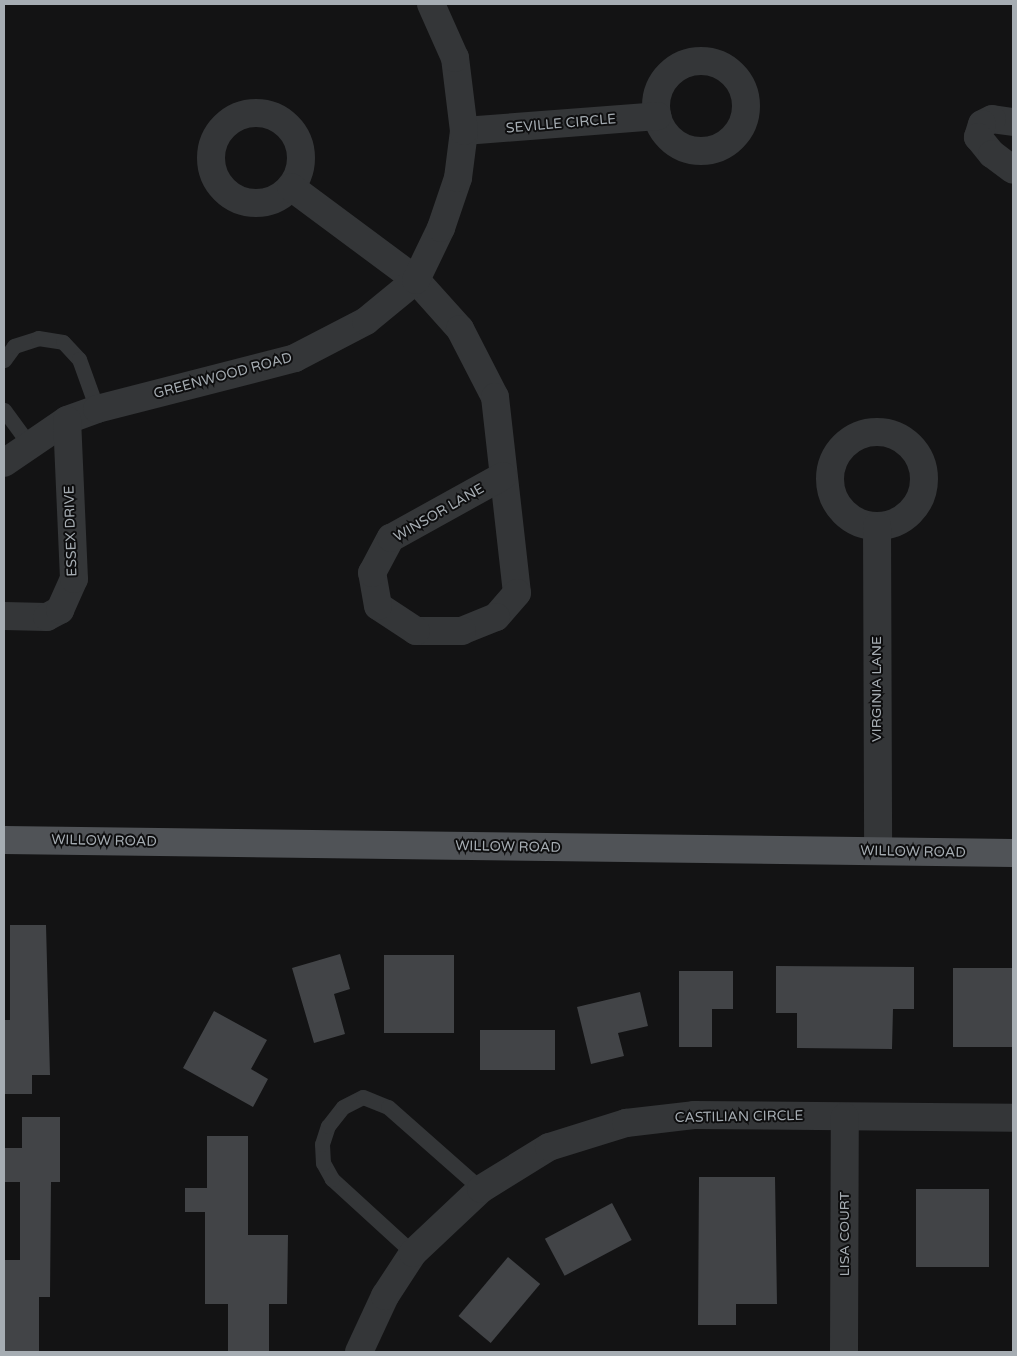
<!DOCTYPE html>
<style>
body{margin:0}
#map{position:relative;width:1017px;height:1356px;overflow:hidden;background:#131314;font-family:"Varela Round",sans-serif}
div>[style]{position:absolute}
[style*='--x']{left:calc(var(--x)*1px);top:calc(var(--y)*1px);width:calc(var(--w)*1px);rotate:calc(var(--a)*1deg)}
.building>*{inset:0;background:#424447;transform-origin:0 0}
.service>*{height:15px;margin:-7.5px;padding:0 7.5px;transform-origin:7.5px;border-radius:7.5px;background:#343638}
.minor>*{height:28px;margin:-14px;padding:0 14px;transform-origin:14px;border-radius:14px;background:#343638}
.minor>.ring{margin:-14px;padding:0;box-sizing:content-box;background:none;border:28px solid #343638;border-radius:50%}
.primary>*{height:28px;margin:-14px;padding:0 14px;transform-origin:14px;border-radius:14px;background:#505357}
span{translate:-50% -50%;white-space:nowrap;text-align:center;line-height:1.15;-webkit-text-stroke:4px #0e0e0f;paint-order:stroke}
.street-label{font-size:14px;color:#a6adb3}
.frame{position:absolute;inset:0;border:5px solid #a6adb3;pointer-events:none}
</style>
<div id="map">
<div class="building">
<i style="clip-path:polygon(10px 925px,46px 925px,50px 1075px,32px 1075px,32px 1094px,4px 1094px,4px 1020px,10px 1020px)"></i>
<i style="clip-path:polygon(340px 954px,350px 989px,334px 994px,345px 1034px,314px 1043px,292px 968px)"></i>
<i style="left:384px;top:955px;width:70px;height:78px"></i>
<i style="clip-path:polygon(776px 966px,914px 967px,914px 1009px,893px 1009px,892px 1049px,797px 1048px,797px 1013px,776px 1013px)"></i>
<i style="left:953px;top:968px;width:60px;height:79px"></i>
<i style="clip-path:polygon(679px 971px,733px 971px,733px 1009px,712px 1009px,712px 1047px,679px 1047px)"></i>
<i style="clip-path:polygon(640px 992px,648px 1026px,618px 1033px,624px 1056px,591px 1064px,577px 1007px)"></i>
<i style="clip-path:polygon(214px 1011px,267px 1040px,251px 1069px,268px 1079px,253px 1107px,183px 1068px)"></i>
<i style="left:480px;top:1030px;width:75px;height:40px"></i>
<i style="clip-path:polygon(22px 1117px,60px 1117px,60px 1182px,51px 1182px,50px 1297px,39px 1297px,39px 1352px,4px 1352px,4px 1260px,20px 1260px,20px 1182px,4px 1182px,4px 1148px,22px 1148px)"></i>
<i style="clip-path:polygon(207px 1136px,248px 1136px,248px 1235px,288px 1235px,287px 1304px,269px 1304px,269px 1352px,228px 1352px,228px 1304px,205px 1304px,205px 1212px,185px 1212px,185px 1188px,207px 1188px)"></i>
<i style="clip-path:polygon(699px 1177px,775px 1177px,777px 1304px,736px 1304px,736px 1325px,698px 1325px)"></i>
<i style="left:916px;top:1189px;width:73px;height:78px"></i>
<i style="left:612px;top:1203px;width:42px;height:76px;rotate:62deg"></i>
<i style="left:508px;top:1257px;width:42px;height:77px;rotate:40deg"></i>
</div>
<div class="service">
<i style="--x:4;--y:360;--w:17;--a:-54"></i>
<i style="--x:14;--y:346;--w:25;--a:-18"></i>
<i style="--x:38;--y:338;--w:25;--a:9"></i>
<i style="--x:63;--y:342;--w:23;--a:47"></i>
<i style="--x:79;--y:359;--w:53;--a:70.2"></i>
<i style="--x:4;--y:410;--w:42;--a:53.7"></i>
<i style="--x:413;--y:1253;--w:110;--a:-137.6"></i>
<i style="--x:332;--y:1179;--w:18;--a:-119"></i>
<i style="--x:323;--y:1163;--w:19;--a:-93"></i>
<i style="--x:322;--y:1144;--w:19;--a:-72"></i>
<i style="--x:328;--y:1126;--w:24;--a:-52"></i>
<i style="--x:343;--y:1107;--w:22;--a:-27"></i>
<i style="--x:363;--y:1097;--w:27;--a:22"></i>
<i style="--x:388;--y:1107;--w:124;--a:41.4"></i>
</div>
<div class="minor">
<i class="ring" style="left:656px;top:61px;width:62px;height:62px"></i>
<i class="ring" style="left:211px;top:113px;width:62px;height:62px"></i>
<i style="--x:1013;--y:122;--w:21;--a:-172"></i>
<i style="--x:992;--y:119;--w:11;--a:153"></i>
<i style="--x:982;--y:124;--w:14;--a:107"></i>
<i style="--x:978;--y:137;--w:22;--a:51"></i>
<i style="--x:992;--y:154;--w:26;--a:37"></i>
<i style="--x:464;--y:131;--w:194;--a:-4.4"></i>
<i style="--x:291;--y:187;--w:156;--a:36.6"></i>
<i style="--x:416;--y:280;--w:66;--a:48.1"></i>
<i style="--x:460;--y:329;--w:76;--a:62.8"></i>
<i style="--x:495;--y:397;--w:197;--a:83.6"></i>
<i style="--x:517;--y:593;--w:32;--a:131"></i>
<i style="--x:496;--y:617;--w:37;--a:158"></i>
<i style="--x:462;--y:631;--w:46;--a:180"></i>
<i style="--x:416;--y:631;--w:45;--a:-146.7"></i>
<i style="--x:378;--y:606;--w:34;--a:-100"></i>
<i style="--x:372;--y:573;--w:40;--a:-62"></i>
<i style="--x:391;--y:538;--w:128;--a:-29"></i>
<i class="ring" style="left:830px;top:432px;width:66px;height:66px"></i>
<i style="--x:4;--y:463;--w:76;--a:-34.3"></i>
<i style="--x:67;--y:420;--w:32;--a:-20"></i>
<i style="--x:97;--y:409;--w:204;--a:-14.4"></i>
<i style="--x:295;--y:358;--w:80;--a:-27.5"></i>
<i style="--x:366;--y:321;--w:65;--a:-39.4"></i>
<i style="--x:416;--y:280;--w:58;--a:-64.3"></i>
<i style="--x:441;--y:228;--w:53;--a:-71.2"></i>
<i style="--x:458;--y:178;--w:47;--a:-82.7"></i>
<i style="--x:464;--y:131;--w:74;--a:-97"></i>
<i style="--x:455;--y:58;--w:59;--a:-114"></i>
<i style="--x:877;--y:526;--w:325;--a:89.8"></i>
<i style="--x:4;--y:616;--w:43;--a:1.3"></i>
<i style="--x:47;--y:617;--w:15;--a:-28"></i>
<i style="--x:60;--y:610;--w:34;--a:-66"></i>
<i style="--x:74;--y:579;--w:159;--a:-92.5"></i>
<i style="--x:359;--y:1352;--w:62;--a:-65.1"></i>
<i style="--x:385;--y:1296;--w:51;--a:-56.9"></i>
<i style="--x:413;--y:1253;--w:93;--a:-43.3"></i>
<i style="--x:481;--y:1189;--w:80;--a:-31.7"></i>
<i style="--x:549;--y:1147;--w:81;--a:-17.3"></i>
<i style="--x:626;--y:1123;--w:68;--a:-6.7"></i>
<i style="--x:694;--y:1115;--w:319;--a:0.5"></i>
<i style="--x:844;--y:1352;--w:235;--a:-89.8"></i>
</div>
<div class="primary">
<i style="--x:4;--y:840;--w:1009;--a:0.74"></i>
</div>
<div class="street-label">
<span style="left:561px;top:124px;rotate:-5deg">SEVILLE CIRCLE</span>
<span style="left:223px;top:376px;rotate:-15deg">GREENWOOD ROAD</span>
<span style="left:439px;top:513px;rotate:-30deg">WINSOR LANE</span>
<span style="left:71px;top:531px;rotate:-92deg">ESSEX DRIVE</span>
<span style="left:877px;top:689px;rotate:-90deg">VIRGINIA LANE</span>
<span style="left:104px;top:841px;rotate:1deg">WILLOW ROAD</span>
<span style="left:508px;top:847px;rotate:1deg">WILLOW ROAD</span>
<span style="left:913px;top:852px;rotate:1deg">WILLOW ROAD</span>
<span style="left:739px;top:1117px;rotate:-1deg">CASTILIAN CIRCLE</span>
<span style="left:845px;top:1234px;rotate:-90deg">LISA COURT</span>
</div>
<div class="frame"></div>
</div>
